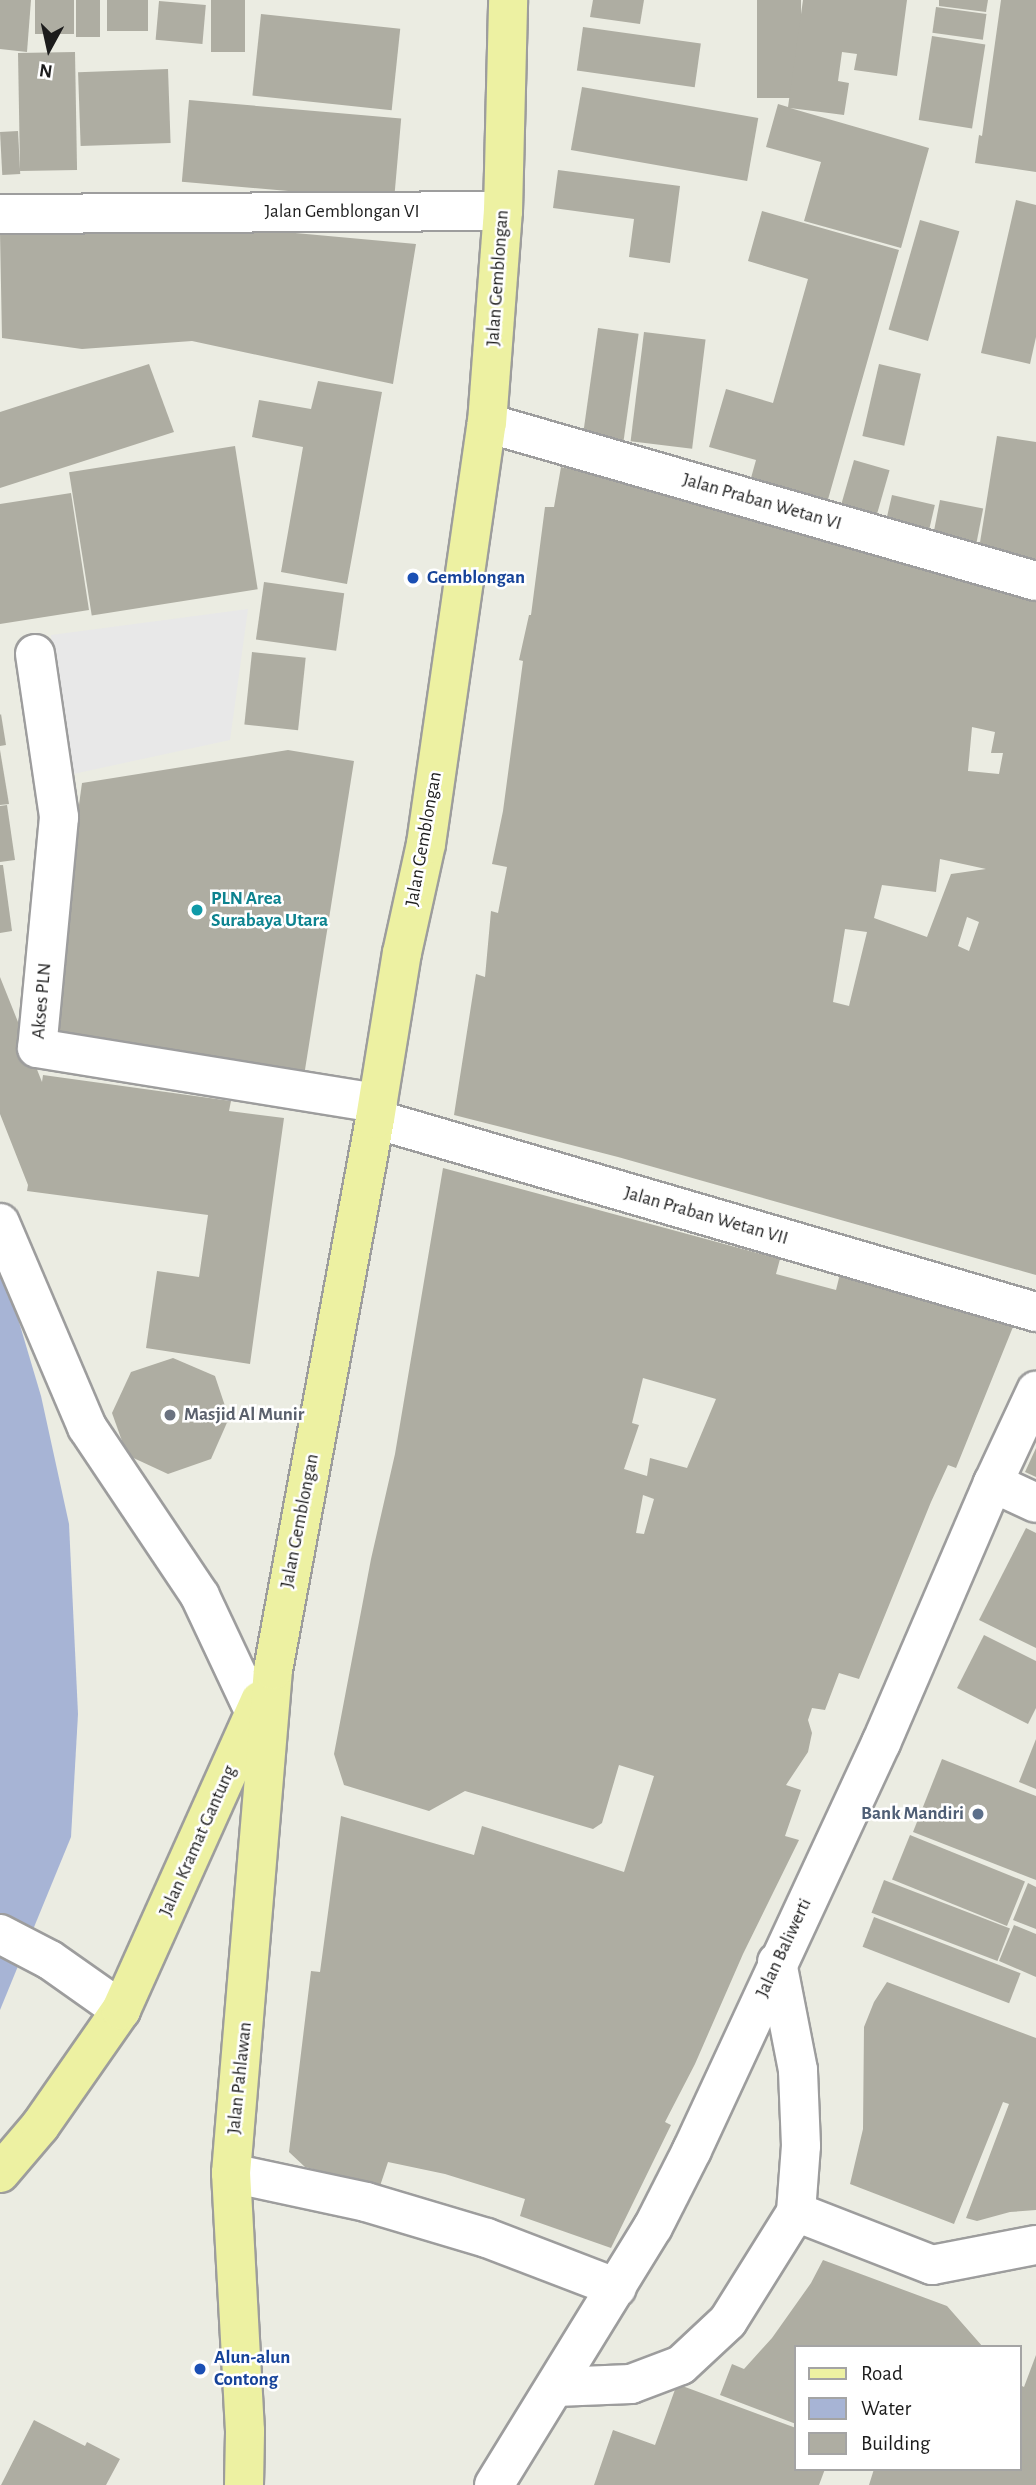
<!DOCTYPE html>
<style>
body{margin:0}
#map{position:relative;width:1036px;height:2485px;overflow:hidden;background:#ebece2;font-family:"Alegreya Sans",sans-serif}
div>[style]{position:absolute}
[style*='--x']{left:calc(var(--x)*1px);top:calc(var(--y)*1px);width:calc(var(--w)*1px);rotate:calc(var(--a)*1deg)}
.parking>*{inset:0;background:#e8e8e8}
.water>*{inset:0;background:#a7b4d5}
.building>*{inset:0;background:#aeada2;transform-origin:0 0}
.roads{filter:drop-shadow(2px 0 #9d9d9d) drop-shadow(-2px 0 #9d9d9d) drop-shadow(0 2px #9d9d9d) drop-shadow(0 -2px #9d9d9d)}
.minor>*{height:38px;margin:-19px;padding:0 19px;transform-origin:19px;border-radius:19px;background:#fff}
.major>*{height:38px;margin:-19px;padding:0 19px;transform-origin:19px;border-radius:19px;background:#edf1a2}
.dots>*{width:19px;height:19px;translate:-50% -50%;box-sizing:border-box;border:4px solid #fff;border-radius:50%}
span{translate:-50% -50%;white-space:nowrap;text-align:center;line-height:1.15;-webkit-text-stroke:5px #fff;paint-order:stroke}
.street-label{font-size:19px;color:#1c1c1c}
.transit-label{font-size:19px;color:#164399;font-weight:700}
.left{translate:0 -50%;text-align:left}
.culture-label{font-size:19px;color:#0d838f;font-weight:700}
.worship-label{font-size:19px;color:#5b616d;font-weight:700}
.service-label{font-size:19px;color:#4e5e75;font-weight:700}
.right{translate:-100% -50%;text-align:right}
.legend{position:absolute;left:794px;top:2345px;width:228px;height:126px;box-sizing:border-box;background:#fff;border:2px solid #a4a4a4;margin:0;padding:9px 12px;list-style:none;font-size:21px;color:#1c1c1c}
.legend li{display:flex;align-items:center;gap:14px;height:35px}
.legend b{width:35px;border:2px solid #a4a4a4}
.north{position:absolute;left:14px;top:14px;width:70px;height:70px;-webkit-text-stroke:5px #fff;paint-order:stroke;rotate:188deg;font-size:19px;font-weight:700;line-height:28px;text-align:center;color:#1c1c1c}
.north::after{content:'';display:block;margin:auto;width:24px;height:32px;background:#1c1c1c;clip-path:polygon(50% 0,100% 100%,50% 72%,0 100%)}
</style>
<div id="map">
<div class="parking">
<i style="clip-path:polygon(248px 609px,230px 740px,64px 776px,51px 635px)"></i>
</div>
<div class="water">
<i style="clip-path:polygon(0 1258px,41px 1396px,69px 1524px,78px 1714px,71px 1837px,0 2010px)"></i>
</div>
<div class="building">
<i style="clip-path:polygon(0 0,31px 0,27px 52px,0 49px)"></i>
<i style="left:35px;top:0;width:39px;height:34px"></i>
<i style="left:76px;top:0;width:24px;height:37px"></i>
<i style="left:107px;top:0;width:41px;height:31px"></i>
<i style="left:211px;top:0;width:34px;height:52px"></i>
<i style="clip-path:polygon(593px 0,644px 0,640px 24px,590px 17px)"></i>
<i style="left:757px;top:0;width:44px;height:98px"></i>
<i style="clip-path:polygon(803px 0,907px 0,897px 76px,854px 70px,857px 54px,842px 52px,838px 81px,849px 83px,844px 115px,790px 108px,929px 148px,901px 248px,804px 221px,821px 162px,766px 147px,778px 104px,788px 107px)"></i>
<i style="clip-path:polygon(939px 0,988px 0,986px 12px,939px 6px)"></i>
<i style="clip-path:polygon(1001px 0,1036px 0,1036px 172px,975px 163px,979px 135px,982px 136px)"></i>
<i style="left:159px;top:1px;width:47px;height:39px;rotate:5deg"></i>
<i style="left:936px;top:7px;width:51px;height:26px;rotate:8deg"></i>
<i style="left:261px;top:14px;width:140px;height:82px;rotate:6deg"></i>
<i style="left:583px;top:27px;width:119px;height:44px;rotate:8deg"></i>
<i style="left:932px;top:36px;width:54px;height:85px;rotate:9deg"></i>
<i style="left:75px;top:52px;width:118px;height:57px;rotate:89deg"></i>
<i style="left:168px;top:69px;width:74px;height:90px;rotate:88deg"></i>
<i style="left:582px;top:87px;width:179px;height:64px;rotate:10deg"></i>
<i style="left:189px;top:100px;width:213px;height:82px;rotate:5deg"></i>
<i style="left:18px;top:131px;width:43px;height:18px;rotate:87deg"></i>
<i style="clip-path:polygon(558px 170px,680px 186px,670px 263px,629px 257px,634px 219px,553px 208px)"></i>
<i style="clip-path:polygon(1016px 200px,1036px 205px,1036px 337px,1030px 364px,981px 353px)"></i>
<i style="clip-path:polygon(762px 211px,899px 250px,823px 517px,746px 496px,756px 460px,709px 447px,726px 389px,773px 403px,808px 279px,748px 261px)"></i>
<i style="clip-path:polygon(154px 220px,416px 244px,393px 384px,192px 341px,82px 349px,2px 338px,0 233px)"></i>
<i style="left:920px;top:220px;width:41px;height:114px;rotate:16deg"></i>
<i style="left:598px;top:328px;width:41px;height:109px;rotate:8deg"></i>
<i style="left:644px;top:332px;width:62px;height:110px;rotate:7deg"></i>
<i style="clip-path:polygon(149px 364px,174px 432px,0 488px,0 412px)"></i>
<i style="left:879px;top:364px;width:43px;height:74px;rotate:13deg"></i>
<i style="clip-path:polygon(318px 381px,382px 392px,347px 584px,281px 572px,303px 447px,252px 437px,259px 400px,311px 409px)"></i>
<i style="clip-path:polygon(997px 436px,1036px 442px,1036px 564px,978px 555px)"></i>
<i style="left:235px;top:446px;width:145px;height:168px;rotate:81deg"></i>
<i style="left:854px;top:460px;width:37px;height:60px;rotate:16deg"></i>
<i style="clip-path:polygon(evenodd,561px 467px,811px 520px,807px 536px,891px 555px,1036px 595px,1036px 1275px,618px 1157px,454px 1115px,476px 974px,485px 977px,491px 911px,498px 913px,507px 867px,492px 864px,503px 811px,523px 661px,519px 660px,529px 615px,531px 615px,545px 507px,554px 507px,561px 467px,972px 727px,995px 732px,991px 753px,1003px 753px,999px 774px,968px 771px,972px 727px,561px 467px,940px 859px,986px 869px,951px 874px,927px 937px,874px 918px,882px 885px,936px 892px,940px 859px,561px 467px,967px 917px,979px 922px,969px 951px,958px 946px,967px 917px,561px 467px,845px 929px,867px 932px,849px 1006px,833px 1002px,845px 929px)"></i>
<i style="clip-path:polygon(71px 493px,89px 610px,0 624px,0 504px)"></i>
<i style="left:892px;top:495px;width:44px;height:32px;rotate:13deg"></i>
<i style="left:940px;top:500px;width:44px;height:49px;rotate:11deg"></i>
<i style="left:264px;top:582px;width:81px;height:58px;rotate:8deg"></i>
<i style="left:252px;top:652px;width:54px;height:73px;rotate:6deg"></i>
<i style="clip-path:polygon(1px 714px,6px 745px,0 746px,0 715px)"></i>
<i style="clip-path:polygon(0 750px,9px 804px,0 805px)"></i>
<i style="clip-path:polygon(288px 750px,354px 761px,304px 1076px,47px 1036px,82px 783px)"></i>
<i style="clip-path:polygon(7px 805px,15px 860px,0 862px,0 806px)"></i>
<i style="clip-path:polygon(0 865px,3px 865px,12px 931px,0 933px)"></i>
<i style="clip-path:polygon(0 977px,42px 1082px,43px 1075px,231px 1101px,229px 1111px,284px 1118px,250px 1364px,146px 1348px,157px 1271px,199px 1277px,208px 1215px,27px 1191px,28px 1185px,0 1114px)"></i>
<i style="clip-path:polygon(evenodd,443px 1168px,780px 1259px,776px 1274px,836px 1290px,841px 1270px,1015px 1322px,956px 1468px,948px 1465px,931px 1502px,859px 1679px,839px 1673px,825px 1710px,812px 1708px,808px 1720px,812px 1733px,808px 1752px,786px 1785px,801px 1790px,785px 1836px,799px 1840px,743px 1954px,695px 2064px,665px 2122px,671px 2125px,611px 2248px,520px 2216px,525px 2199px,445px 2174px,388px 2162px,380px 2186px,305px 2167px,289px 2152px,311px 1971px,320px 1972px,341px 1816px,474px 1855px,482px 1826px,624px 1872px,654px 1776px,619px 1765px,602px 1823px,593px 1829px,465px 1791px,429px 1811px,344px 1785px,334px 1754px,371px 1559px,395px 1454px,443px 1168px,643px 1378px,716px 1399px,687px 1468px,650px 1458px,647px 1476px,624px 1469px,639px 1425px,632px 1423px,643px 1378px,443px 1168px,643px 1495px,654px 1499px,644px 1534px,636px 1533px,643px 1495px)"></i>
<i style="clip-path:polygon(173px 1358px,215px 1376px,229px 1418px,211px 1459px,168px 1474px,127px 1455px,112px 1413px,131px 1372px)"></i>
<i style="clip-path:polygon(1036px 1448px,1036px 1477px,1025px 1472px)"></i>
<i style="clip-path:polygon(1026px 1528px,1036px 1533px,1036px 1648px,979px 1620px)"></i>
<i style="clip-path:polygon(984px 1635px,1036px 1661px,1036px 1708px,1028px 1724px,957px 1688px)"></i>
<i style="clip-path:polygon(1036px 1739px,1036px 1789px,1019px 1782px)"></i>
<i style="clip-path:polygon(942px 1759px,1036px 1796px,1036px 1880px,913px 1832px)"></i>
<i style="left:910px;top:1835px;width:124px;height:48px;rotate:22deg"></i>
<i style="left:884px;top:1880px;width:135px;height:35px;rotate:21deg"></i>
<i style="clip-path:polygon(1028px 1883px,1036px 1887px,1036px 1929px,1013px 1920px)"></i>
<i style="left:874px;top:1917px;width:157px;height:32px;rotate:21deg"></i>
<i style="clip-path:polygon(1014px 1925px,1036px 1934px,1036px 1977px,999px 1961px)"></i>
<i style="clip-path:polygon(887px 1982px,1036px 2038px,1036px 2210px,1010px 2212px,977px 2221px,966px 2218px,1009px 2104px,1003px 2102px,954px 2224px,850px 2184px,863px 2129px,864px 2027px,874px 2002px)"></i>
<i style="clip-path:polygon(823px 2260px,947px 2306px,983px 2347px,796px 2347px,796px 2424px,720px 2395px,732px 2364px,744px 2369px,772px 2338px,811px 2283px)"></i>
<i style="clip-path:polygon(1036px 2355px,1036px 2485px,869px 2485px,874px 2469px,1020px 2469px,1020px 2385px,1024px 2387px)"></i>
<i style="clip-path:polygon(677px 2384px,796px 2428px,796px 2469px,825px 2469px,819px 2485px,594px 2485px,613px 2430px,655px 2445px)"></i>
<i style="clip-path:polygon(34px 2420px,85px 2446px,87px 2442px,120px 2459px,106px 2485px,1px 2485px)"></i>
</div>
<div class="roads">
<div class="minor">
<i style="--x:0;--y:214;--w:503;--a:-0.34"></i>
<i style="--x:487;--y:423;--w:571;--a:16.06"></i>
<i style="--x:35;--y:654;--w:165;--a:81.6"></i>
<i style="--x:59;--y:817;--w:232;--a:95.4"></i>
<i style="--x:37;--y:1048;--w:345;--a:9.2"></i>
<i style="--x:375;--y:1119;--w:689;--a:16.28"></i>
<i style="--x:0;--y:1223;--w:222;--a:66.9"></i>
<i style="--x:87;--y:1427;--w:203;--a:56.2"></i>
<i style="--x:200;--y:1596;--w:129;--a:64.8"></i>
<i style="--x:993;--y:1483;--w:47;--a:24.9"></i>
<i style="--x:0;--y:1934;--w:56;--a:27.5"></i>
<i style="--x:50;--y:1960;--w:87;--a:35.2"></i>
<i style="--x:231;--y:2173;--w:138;--a:12.1"></i>
<i style="--x:366;--y:2202;--w:126;--a:16.6"></i>
<i style="--x:487;--y:2238;--w:139;--a:21"></i>
<i style="--x:796;--y:2212;--w:146;--a:21.3"></i>
<i style="--x:932;--y:2265;--w:106;--a:-10.9"></i>
<i style="--x:556;--y:2387;--w:75;--a:-2.3"></i>
<i style="--x:631;--y:2384;--w:53;--a:-20.8"></i>
<i style="--x:681;--y:2365;--w:64;--a:-43.1"></i>
<i style="--x:728;--y:2321;--w:128;--a:-58"></i>
<i style="--x:796;--y:2212;--w:66;--a:-85.7"></i>
<i style="--x:801;--y:2146;--w:76;--a:-92.3"></i>
<i style="--x:798;--y:2070;--w:110;--a:-101"></i>
<i style="--x:494;--y:2485;--w:303;--a:-58.4"></i>
<i style="--x:653;--y:2227;--w:86;--a:-63.1"></i>
<i style="--x:692;--y:2150;--w:449;--a:-65.1"></i>
<i style="--x:881;--y:1743;--w:283;--a:-66.7"></i>
<i style="--x:993;--y:1483;--w:102;--a:-64.9"></i>
</div>
<div class="major">
<i style="--x:0;--y:2173;--w:62;--a:-49.6"></i>
<i style="--x:40;--y:2126;--w:141;--a:-55.1"></i>
<i style="--x:121;--y:2010;--w:339;--a:-65.8"></i>
<i style="--x:244;--y:2485;--w:54;--a:-88.9"></i>
<i style="--x:245;--y:2431;--w:258;--a:-93.1"></i>
<i style="--x:231;--y:2173;--w:505;--a:-85.23"></i>
<i style="--x:273;--y:1670;--w:560;--a:-79.51"></i>
<i style="--x:375;--y:1119;--w:168;--a:-80.8"></i>
<i style="--x:402;--y:953;--w:112;--a:-77.6"></i>
<i style="--x:426;--y:844;--w:425;--a:-81.8"></i>
<i style="--x:487;--y:423;--w:213;--a:-85.7"></i>
<i style="--x:503;--y:211;--w:211;--a:-88.6"></i>
</div>
</div>
<div class="dots">
<i style="left:413px;top:578px;background:#1a4fb4"></i>
<i style="left:197px;top:910px;background:#0f9aa8"></i>
<i style="left:170px;top:1415px;background:#6b7280"></i>
<i style="left:978px;top:1814px;background:#5c6f8a"></i>
<i style="left:200px;top:2369px;background:#1a4fb4"></i>
</div>
<div class="street-label">
<span style="left:342px;top:212px">Jalan Gemblongan VI</span>
<span style="left:498px;top:278px;rotate:-86deg">Jalan Gemblongan</span>
<span style="left:762px;top:502px;rotate:16deg">Jalan Praban Wetan VI</span>
<span style="left:424px;top:839px;rotate:-80deg">Jalan Gemblongan</span>
<span style="left:42px;top:1001px;rotate:-85deg">Akses PLN</span>
<span style="left:706px;top:1216px;rotate:16deg">Jalan Praban Wetan VII</span>
<span style="left:300px;top:1521px;rotate:-79deg">Jalan Gemblongan</span>
<span style="left:198px;top:1841px;rotate:-66deg">Jalan Kramat Gantung</span>
<span style="left:784px;top:1948px;rotate:-65deg">Jalan Baliwerti</span>
<span style="left:240px;top:2078px;rotate:-84deg">Jalan Pahlawan</span>
</div>
<div class="transit-label">
<span class="left" style="left:427px;top:578px">Gemblongan</span>
<span class="left" style="left:214px;top:2369px">Alun-alun<br>Contong</span>
</div>
<div class="culture-label">
<span class="left" style="left:211px;top:910px">PLN Area<br>Surabaya Utara</span>
</div>
<div class="worship-label">
<span class="left" style="left:184px;top:1415px">Masjid Al Munir</span>
</div>
<div class="service-label">
<span class="right" style="left:964px;top:1814px">Bank Mandiri</span>
</div>
<ul class="legend">
<li><b style="height:9px;background:#edf1a2"></b>Road</li>
<li><b style="height:19px;background:#a7b4d5"></b>Water</li>
<li><b style="height:19px;background:#aeada2"></b>Building</li>
</ul>
<div class="north">N</div>
</div>
